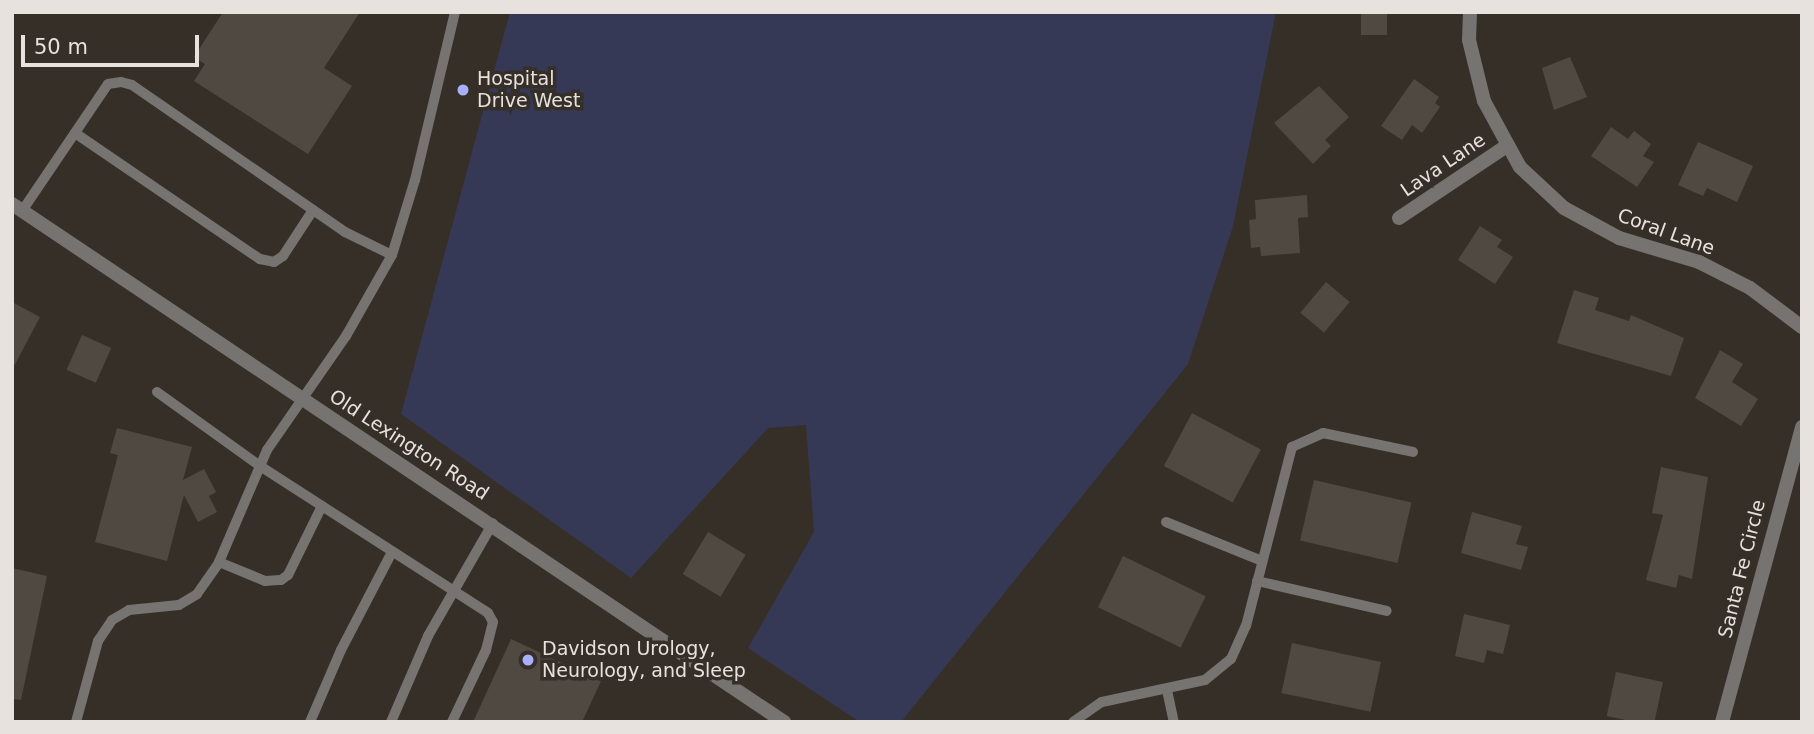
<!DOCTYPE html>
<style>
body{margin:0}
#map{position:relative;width:1814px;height:734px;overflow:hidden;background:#352f28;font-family:"DejaVu Sans",sans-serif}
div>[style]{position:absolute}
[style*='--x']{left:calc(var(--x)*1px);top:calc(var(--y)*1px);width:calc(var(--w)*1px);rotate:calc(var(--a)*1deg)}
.green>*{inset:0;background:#363956}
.building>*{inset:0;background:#504942;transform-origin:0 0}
.service>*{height:10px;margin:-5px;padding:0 5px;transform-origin:5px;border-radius:5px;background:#767370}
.minor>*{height:14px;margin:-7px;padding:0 7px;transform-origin:7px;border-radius:7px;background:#767370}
.dots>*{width:19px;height:19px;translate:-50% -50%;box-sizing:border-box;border:4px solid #352f28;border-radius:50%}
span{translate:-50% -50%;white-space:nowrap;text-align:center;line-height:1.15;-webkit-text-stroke:7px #352f28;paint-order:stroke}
.poi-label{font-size:19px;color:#e7e2de}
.left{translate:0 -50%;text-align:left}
.street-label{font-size:19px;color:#e7e2de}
.frame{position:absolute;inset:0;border:14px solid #e7e2de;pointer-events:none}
.scale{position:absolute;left:21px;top:35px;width:178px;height:32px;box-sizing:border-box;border:4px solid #e7e2de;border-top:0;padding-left:9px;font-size:21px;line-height:24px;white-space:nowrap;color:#e7e2de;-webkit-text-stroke:5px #352f28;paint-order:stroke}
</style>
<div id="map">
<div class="green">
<i style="clip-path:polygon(510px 12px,1276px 12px,1233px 226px,1188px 364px,901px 722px,860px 722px,748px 648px,814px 532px,806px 425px,768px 428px,631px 578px,401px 414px)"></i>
</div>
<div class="building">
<i style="clip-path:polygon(223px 12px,360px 12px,324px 68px,352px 86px,308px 154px,194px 81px,205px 64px,194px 57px)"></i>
<i style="left:1361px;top:12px;width:26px;height:23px"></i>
<i style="clip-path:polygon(1570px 57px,1587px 97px,1554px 110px,1542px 68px)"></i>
<i style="clip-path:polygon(1414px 79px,1439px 97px,1435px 103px,1440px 107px,1422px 133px,1412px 125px,1402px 140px,1381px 126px)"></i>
<i style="clip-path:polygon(1319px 86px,1349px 117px,1325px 140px,1331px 146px,1313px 164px,1274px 123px)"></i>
<i style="clip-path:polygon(1611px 127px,1628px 139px,1634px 131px,1651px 144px,1643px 156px,1654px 162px,1637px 187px,1591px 156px)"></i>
<i style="clip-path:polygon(1698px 142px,1753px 166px,1737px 202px,1707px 188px,1703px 196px,1678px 185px)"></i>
<i style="clip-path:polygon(1307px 195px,1308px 217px,1298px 218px,1300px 253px,1261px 256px,1260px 247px,1251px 248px,1249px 220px,1256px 219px,1255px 200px)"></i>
<i style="clip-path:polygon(1480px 226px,1502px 240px,1497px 247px,1513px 257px,1495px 284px,1458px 260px)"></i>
<i style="left:1326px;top:282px;width:31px;height:40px;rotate:40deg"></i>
<i style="clip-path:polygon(1574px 290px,1599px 298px,1595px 310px,1629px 321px,1631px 315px,1684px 338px,1671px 376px,1557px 343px)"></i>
<i style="clip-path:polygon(12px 302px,40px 317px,12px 370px)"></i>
<i style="left:82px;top:335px;width:32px;height:38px;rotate:24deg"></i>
<i style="clip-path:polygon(1720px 350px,1743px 364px,1732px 382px,1758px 399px,1741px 426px,1695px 398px)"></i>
<i style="left:1192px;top:413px;width:78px;height:60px;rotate:28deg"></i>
<i style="clip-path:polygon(117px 428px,192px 447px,183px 480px,204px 469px,216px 492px,209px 496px,217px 512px,198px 522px,184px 495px,167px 561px,95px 542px,118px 455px,110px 453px)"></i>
<i style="clip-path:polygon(1661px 467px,1708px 477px,1692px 579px,1679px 575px,1676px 588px,1646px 580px,1663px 515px,1652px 513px)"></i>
<i style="left:1314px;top:480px;width:100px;height:62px;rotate:13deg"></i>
<i style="clip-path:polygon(1472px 512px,1522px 526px,1516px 544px,1528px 547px,1521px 570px,1461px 553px)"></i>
<i style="left:708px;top:532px;width:44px;height:49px;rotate:31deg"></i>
<i style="left:1123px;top:556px;width:92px;height:57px;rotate:26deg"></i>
<i style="clip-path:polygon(12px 568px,47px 576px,21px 700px,12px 699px)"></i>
<i style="clip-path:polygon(1464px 614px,1510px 625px,1503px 654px,1487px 650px,1484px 663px,1455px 656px)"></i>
<i style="clip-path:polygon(511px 639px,601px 681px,582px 722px,473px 722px)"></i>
<i style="left:1292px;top:643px;width:91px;height:51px;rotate:12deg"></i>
<i style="left:1616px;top:672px;width:48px;height:45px;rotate:12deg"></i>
</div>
<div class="service">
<i style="--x:75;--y:133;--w:224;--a:34.3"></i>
<i style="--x:260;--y:259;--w:14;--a:12"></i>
<i style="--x:274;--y:262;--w:11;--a:-34"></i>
<i style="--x:283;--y:256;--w:55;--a:-56.9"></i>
<i style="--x:22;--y:211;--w:153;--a:-55.9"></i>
<i style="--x:108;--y:84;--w:13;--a:-9"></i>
<i style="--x:121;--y:82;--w:11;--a:15"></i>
<i style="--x:132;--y:85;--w:259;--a:34.6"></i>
<i style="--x:345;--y:232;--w:52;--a:26.1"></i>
<i style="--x:157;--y:392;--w:127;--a:35.7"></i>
<i style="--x:260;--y:466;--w:271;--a:32.8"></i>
<i style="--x:488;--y:613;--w:10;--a:61"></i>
<i style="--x:493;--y:622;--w:29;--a:104"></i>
<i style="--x:486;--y:650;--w:80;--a:115.3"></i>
<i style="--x:1166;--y:522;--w:104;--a:22.1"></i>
<i style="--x:219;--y:562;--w:50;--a:22.4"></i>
<i style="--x:265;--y:581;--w:16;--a:-4"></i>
<i style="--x:281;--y:580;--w:9;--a:-36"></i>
<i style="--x:288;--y:575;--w:77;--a:-63.8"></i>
<i style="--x:1257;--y:581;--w:133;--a:13"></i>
<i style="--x:1167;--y:690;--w:33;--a:78"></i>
<i style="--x:76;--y:722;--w:84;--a:-74.8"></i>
<i style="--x:98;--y:641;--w:25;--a:-56"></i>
<i style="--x:112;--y:620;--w:20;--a:-30"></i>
<i style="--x:129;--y:610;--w:50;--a:-5.7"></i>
<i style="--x:179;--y:605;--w:21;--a:-31"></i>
<i style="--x:197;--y:594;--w:39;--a:-55"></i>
<i style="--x:219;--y:562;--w:122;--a:-66.8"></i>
<i style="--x:267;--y:450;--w:139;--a:-55.3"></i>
<i style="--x:346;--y:336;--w:93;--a:-60.4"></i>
<i style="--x:392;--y:255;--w:78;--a:-73"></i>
<i style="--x:415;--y:180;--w:173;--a:-76.6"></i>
<i style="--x:310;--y:722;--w:78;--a:-66.7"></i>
<i style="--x:341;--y:650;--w:110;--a:-62.5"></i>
<i style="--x:391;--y:722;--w:94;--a:-66.7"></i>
<i style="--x:428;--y:636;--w:130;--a:-60.1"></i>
<i style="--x:1073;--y:722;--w:35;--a:-35"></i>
<i style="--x:1102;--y:702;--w:105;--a:-12.1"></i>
<i style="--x:1205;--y:680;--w:33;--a:-39"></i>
<i style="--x:1231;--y:659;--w:36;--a:-66"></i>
<i style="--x:1246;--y:626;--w:185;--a:-75.6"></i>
<i style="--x:1292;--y:447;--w:34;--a:-24"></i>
<i style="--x:1323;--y:433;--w:92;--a:11.9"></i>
</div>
<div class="minor">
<i style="--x:1470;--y:12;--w:28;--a:92"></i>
<i style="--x:1469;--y:40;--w:63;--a:76.2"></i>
<i style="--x:1484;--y:101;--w:75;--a:61.4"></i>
<i style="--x:1520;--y:167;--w:60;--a:43"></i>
<i style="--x:1564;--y:208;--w:63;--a:28.6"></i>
<i style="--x:1619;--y:238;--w:84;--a:16.7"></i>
<i style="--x:1699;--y:262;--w:57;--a:27"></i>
<i style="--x:1750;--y:288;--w:65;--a:36.9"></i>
<i style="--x:12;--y:204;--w:930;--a:33.86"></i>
<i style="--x:1399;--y:218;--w:131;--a:-33.8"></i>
<i style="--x:1722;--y:722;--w:306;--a:-74.8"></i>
</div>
<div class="dots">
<i style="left:463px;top:90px;background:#a8b0fc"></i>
<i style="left:528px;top:660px;background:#a8b0fc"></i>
</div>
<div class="poi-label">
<span class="left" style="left:477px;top:90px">Hospital<br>Drive West</span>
<span class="left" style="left:542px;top:660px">Davidson Urology,<br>Neurology, and Sleep</span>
</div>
<div class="street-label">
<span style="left:1443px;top:165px;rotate:-34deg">Lava Lane</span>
<span style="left:1666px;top:232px;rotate:20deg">Coral Lane</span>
<span style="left:409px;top:445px;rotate:33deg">Old Lexington Road</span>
<span style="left:1742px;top:569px;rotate:-76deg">Santa Fe Circle</span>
</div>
<div class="frame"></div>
<div class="scale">50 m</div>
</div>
